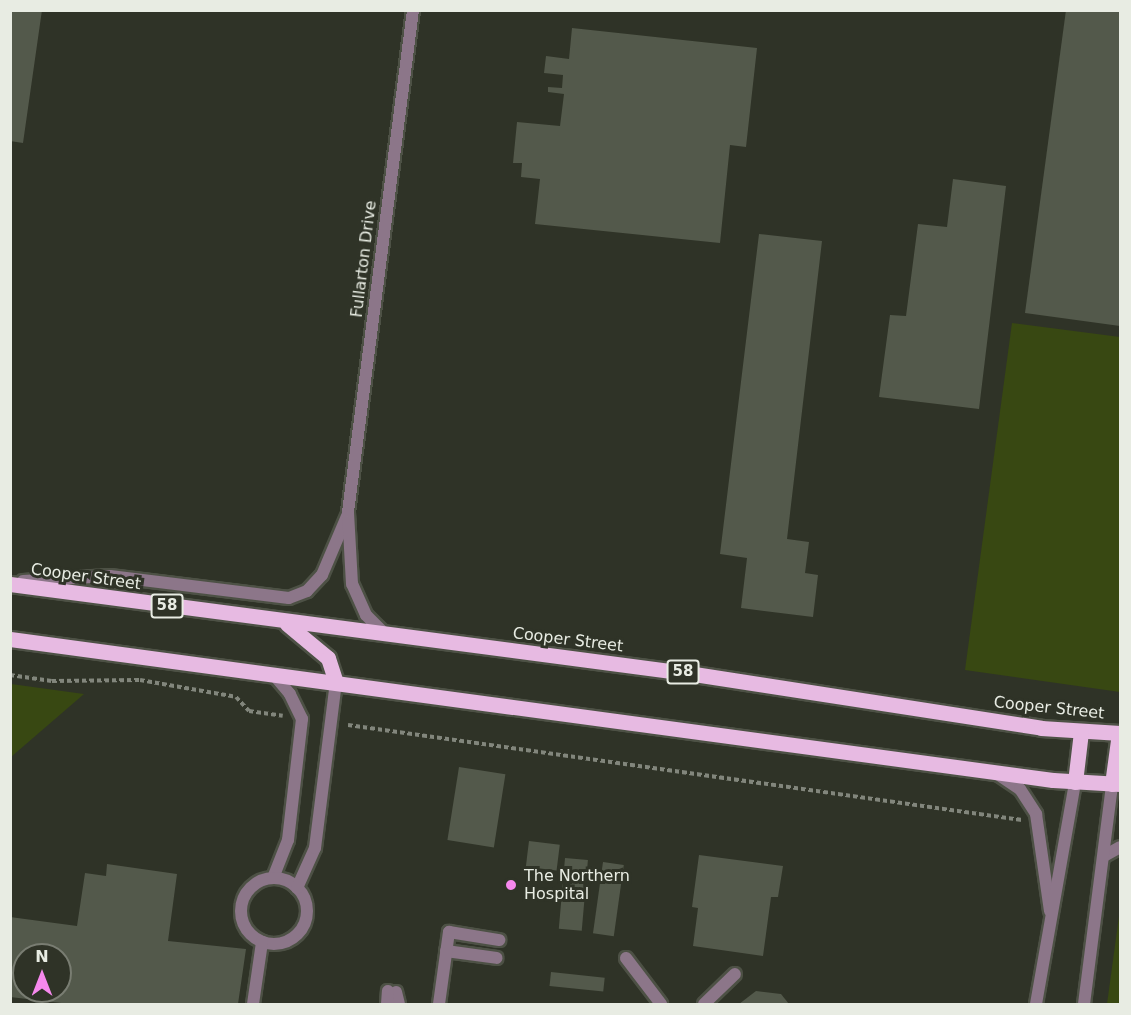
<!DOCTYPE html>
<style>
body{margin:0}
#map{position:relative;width:1131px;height:1015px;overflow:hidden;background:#2f3327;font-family:"DejaVu Sans",sans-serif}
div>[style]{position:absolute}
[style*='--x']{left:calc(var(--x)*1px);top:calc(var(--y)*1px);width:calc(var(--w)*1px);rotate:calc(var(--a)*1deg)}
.green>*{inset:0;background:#384812}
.building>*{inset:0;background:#53594b;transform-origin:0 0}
.path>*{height:4px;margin-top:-2px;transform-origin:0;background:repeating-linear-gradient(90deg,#82867c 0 4.5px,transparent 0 7.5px)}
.roads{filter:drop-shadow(2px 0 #4d5145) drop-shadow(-2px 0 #4d5145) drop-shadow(0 2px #4d5145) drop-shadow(0 -2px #4d5145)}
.service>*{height:12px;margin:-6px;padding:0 6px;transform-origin:6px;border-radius:6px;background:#8c7689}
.service>.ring{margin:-6px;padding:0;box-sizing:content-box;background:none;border:12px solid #8c7689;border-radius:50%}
.minor>*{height:12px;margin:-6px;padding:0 6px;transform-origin:6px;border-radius:6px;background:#8c7689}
.primary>*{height:15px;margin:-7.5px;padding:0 7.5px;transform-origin:7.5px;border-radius:7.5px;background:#e7bae2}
.dots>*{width:16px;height:16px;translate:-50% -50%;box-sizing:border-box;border:3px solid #2f3327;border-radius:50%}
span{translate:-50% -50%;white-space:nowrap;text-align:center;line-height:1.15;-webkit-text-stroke:6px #2f3327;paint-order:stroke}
.shield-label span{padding:2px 4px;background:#2f3327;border:2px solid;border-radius:4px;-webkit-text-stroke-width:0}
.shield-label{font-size:15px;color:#e8ece3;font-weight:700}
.street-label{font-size:16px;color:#e8ece3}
.poi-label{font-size:16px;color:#e8ece3}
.left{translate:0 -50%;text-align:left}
.frame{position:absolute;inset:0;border:12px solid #e8ece3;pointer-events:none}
.north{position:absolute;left:12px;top:943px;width:60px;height:60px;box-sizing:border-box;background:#2f3327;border:2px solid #797d72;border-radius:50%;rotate:0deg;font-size:16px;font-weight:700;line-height:24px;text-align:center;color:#e8ece3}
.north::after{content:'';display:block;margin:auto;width:21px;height:27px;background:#f688ed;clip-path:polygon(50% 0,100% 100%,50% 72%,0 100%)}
</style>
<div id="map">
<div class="green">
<i style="clip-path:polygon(1012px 323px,1120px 337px,1120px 692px,965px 670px)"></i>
<i style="clip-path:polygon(11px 684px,84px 694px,11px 757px)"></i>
<i style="clip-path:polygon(1120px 909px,1120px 1004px,1107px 1004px)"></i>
</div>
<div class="building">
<i style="clip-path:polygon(10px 10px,42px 10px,23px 143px,10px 141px)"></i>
<i style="clip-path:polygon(1066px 10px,1120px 10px,1120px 326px,1025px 313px)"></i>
<i style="clip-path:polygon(572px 28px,757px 48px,746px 147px,730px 145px,720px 243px,535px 224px,540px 179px,521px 177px,522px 163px,513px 163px,517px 122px,560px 126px,564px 94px,548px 92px,548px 87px,562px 88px,563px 75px,544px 73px,546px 56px,569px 59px)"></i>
<i style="clip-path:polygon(953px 179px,1006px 186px,979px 409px,879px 397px,890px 315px,906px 316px,918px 224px,947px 227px)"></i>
<i style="clip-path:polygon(759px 234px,822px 241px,787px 539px,809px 542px,805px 573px,818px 575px,813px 617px,741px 608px,747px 558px,720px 554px)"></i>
<i style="left:459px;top:767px;width:47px;height:74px;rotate:9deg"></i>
<i style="left:529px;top:841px;width:31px;height:26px;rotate:7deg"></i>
<i style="clip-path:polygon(699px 855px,783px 866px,778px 897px,771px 897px,763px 956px,693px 946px,698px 908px,692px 907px)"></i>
<i style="left:565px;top:858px;width:23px;height:71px;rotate:5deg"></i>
<i style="left:603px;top:862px;width:21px;height:72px;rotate:8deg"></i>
<i style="clip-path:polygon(evenodd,107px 864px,177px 874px,168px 941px,246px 949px,238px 1004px,70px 1004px,10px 997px,10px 917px,77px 926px,85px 873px,106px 876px,107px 864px,24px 955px,60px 955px,60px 991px,24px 991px,24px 955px)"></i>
<i style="left:551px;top:972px;width:54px;height:14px;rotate:6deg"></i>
<i style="clip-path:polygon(756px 991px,781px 994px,789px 1004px,739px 1004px)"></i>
</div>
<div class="path">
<i style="--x:10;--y:675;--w:42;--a:8.1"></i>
<i style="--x:52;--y:681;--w:88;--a:-0.7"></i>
<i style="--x:140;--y:680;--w:97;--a:10"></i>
<i style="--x:236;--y:697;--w:19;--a:47"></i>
<i style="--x:249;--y:711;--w:34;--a:8"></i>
<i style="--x:348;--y:725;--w:681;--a:8.02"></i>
</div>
<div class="roads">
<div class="service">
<i style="--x:273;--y:878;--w:41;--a:-68.5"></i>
<i style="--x:288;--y:840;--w:122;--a:-83.4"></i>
<i style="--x:302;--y:719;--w:28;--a:-116"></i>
<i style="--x:290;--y:694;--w:25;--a:-130"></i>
<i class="ring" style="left:241px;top:878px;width:54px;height:54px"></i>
<i style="--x:297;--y:888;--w:44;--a:-65.8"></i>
<i style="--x:315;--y:848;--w:167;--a:-82.8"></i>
<i style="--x:446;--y:951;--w:51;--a:7.8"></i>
<i style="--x:626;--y:958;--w:58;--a:52.7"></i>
<i style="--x:396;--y:992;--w:12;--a:76"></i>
<i style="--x:253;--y:1004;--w:63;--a:-81.7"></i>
<i style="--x:387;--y:1004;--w:13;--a:-86"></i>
<i style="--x:439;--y:1004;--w:73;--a:-82.1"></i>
<i style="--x:449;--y:932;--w:51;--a:9.1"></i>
<i style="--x:704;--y:1004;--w:43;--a:-44.1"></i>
</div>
<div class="minor">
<i style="--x:23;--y:581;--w:87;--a:-3.3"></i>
<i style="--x:110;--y:576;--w:180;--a:7"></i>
<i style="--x:289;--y:598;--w:19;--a:-21"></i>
<i style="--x:307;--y:591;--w:22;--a:-47"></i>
<i style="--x:322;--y:575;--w:64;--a:-67"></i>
<i style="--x:386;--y:635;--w:28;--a:-135"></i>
<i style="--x:366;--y:615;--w:34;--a:-114"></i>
<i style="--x:352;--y:584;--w:72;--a:-93.2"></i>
<i style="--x:348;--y:512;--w:506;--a:-82.62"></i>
<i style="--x:996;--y:773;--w:29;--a:34"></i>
<i style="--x:1020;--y:789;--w:30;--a:57"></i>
<i style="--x:1036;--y:814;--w:98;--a:81.8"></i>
<i style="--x:1104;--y:856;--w:18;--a:-29"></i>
<i style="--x:1036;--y:1004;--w:225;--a:-80"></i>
<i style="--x:1084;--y:1004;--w:222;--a:-82.7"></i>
</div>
<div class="primary">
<i style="--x:10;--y:584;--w:690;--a:7.5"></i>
<i style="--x:694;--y:674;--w:351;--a:8.8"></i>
<i style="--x:1041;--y:728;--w:79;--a:3.6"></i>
<i style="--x:287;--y:624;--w:53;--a:39.7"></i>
<i style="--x:328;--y:658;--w:25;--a:72"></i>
<i style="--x:10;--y:639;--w:1052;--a:7.7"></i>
<i style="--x:1053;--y:780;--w:67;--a:3.4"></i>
<i style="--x:1075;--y:782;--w:50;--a:-83.2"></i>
<i style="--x:1112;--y:784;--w:51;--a:-82.2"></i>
</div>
</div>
<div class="dots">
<i style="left:511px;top:885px;background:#f688ed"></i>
</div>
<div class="shield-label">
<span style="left:167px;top:606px">58</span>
<span style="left:683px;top:672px">58</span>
</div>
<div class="street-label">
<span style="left:364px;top:259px;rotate:-83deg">Fullarton Drive</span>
<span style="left:86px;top:577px;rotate:8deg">Cooper Street</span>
<span style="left:568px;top:640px;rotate:7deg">Cooper Street</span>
<span style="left:1049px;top:708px;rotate:6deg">Cooper Street</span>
</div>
<div class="poi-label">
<span class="left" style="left:524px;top:885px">The Northern<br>Hospital</span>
</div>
<div class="frame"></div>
<div class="north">N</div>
</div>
